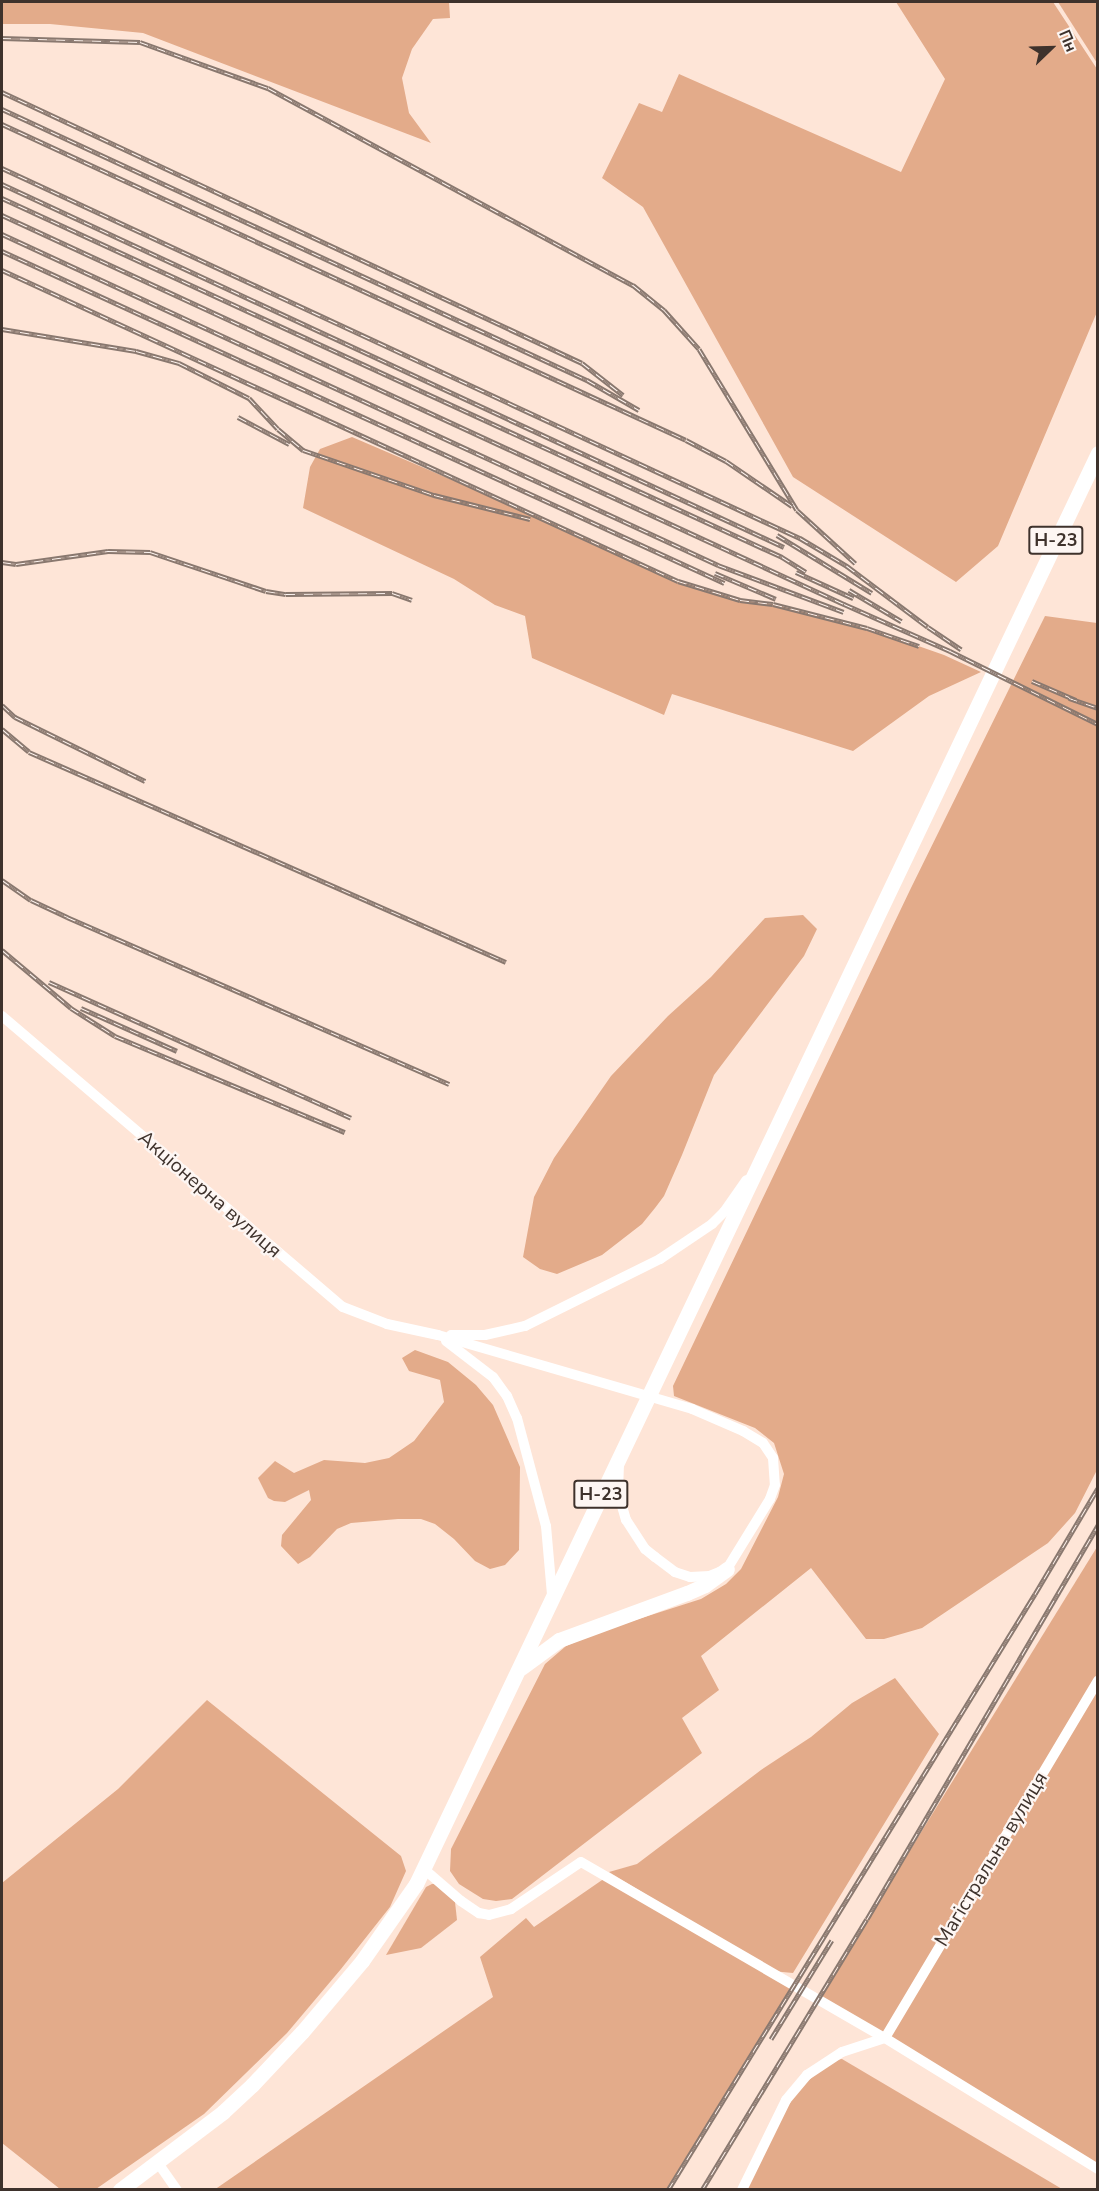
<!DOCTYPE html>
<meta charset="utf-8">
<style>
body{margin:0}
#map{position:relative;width:1099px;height:2191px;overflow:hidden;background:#fee5d7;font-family:"Nunito Sans",sans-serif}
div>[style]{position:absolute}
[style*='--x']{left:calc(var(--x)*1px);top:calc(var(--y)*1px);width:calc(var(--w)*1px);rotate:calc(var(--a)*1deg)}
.green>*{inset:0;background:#e3ab8a}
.street>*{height:10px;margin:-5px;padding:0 5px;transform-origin:5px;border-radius:5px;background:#fff}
.primary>*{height:15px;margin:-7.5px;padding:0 7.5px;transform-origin:7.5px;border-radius:7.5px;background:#fff}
.rail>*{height:5px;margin-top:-2.5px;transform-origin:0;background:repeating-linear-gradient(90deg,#fdf6f3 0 9px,#89786f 0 18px);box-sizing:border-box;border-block:2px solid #89786f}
span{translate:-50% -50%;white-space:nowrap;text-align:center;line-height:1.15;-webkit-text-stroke:4.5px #fdf6f3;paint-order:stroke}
.shield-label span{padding:2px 4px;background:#fdf6f3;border:2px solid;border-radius:4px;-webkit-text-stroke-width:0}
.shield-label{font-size:18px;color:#3e322c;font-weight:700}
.street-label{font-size:20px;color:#3e322c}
.frame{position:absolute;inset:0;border:3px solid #3e322c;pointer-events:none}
.north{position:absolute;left:1021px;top:18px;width:60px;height:60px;-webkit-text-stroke:4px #fdf6f3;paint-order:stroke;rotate:67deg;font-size:16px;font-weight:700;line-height:24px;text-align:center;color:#3e322c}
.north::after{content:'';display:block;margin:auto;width:21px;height:27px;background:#3e322c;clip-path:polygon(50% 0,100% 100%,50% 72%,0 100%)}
</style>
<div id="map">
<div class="green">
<i style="clip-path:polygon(2px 2px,449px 2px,450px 18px,433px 19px,412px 49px,402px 78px,409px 113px,431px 143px,143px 33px,50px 24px,2px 24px)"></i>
<i style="clip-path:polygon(896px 2px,1053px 2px,1097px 69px,1097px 312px,998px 546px,956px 582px,793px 477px,643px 207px,602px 178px,639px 103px,662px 112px,679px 74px,901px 172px,945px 79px)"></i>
<i style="clip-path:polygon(1058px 2px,1097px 2px,1097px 63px)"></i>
<i style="clip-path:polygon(352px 437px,564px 528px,678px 581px,740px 600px,773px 604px,867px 628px,944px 655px,981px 672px,929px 696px,853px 751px,672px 694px,664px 715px,532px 658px,525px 616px,495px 605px,454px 579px,303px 508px,310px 467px,320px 449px)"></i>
<i style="clip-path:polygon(1045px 616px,1097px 623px,1098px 1468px,1075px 1513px,1048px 1543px,922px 1628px,884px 1639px,866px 1639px,811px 1568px,701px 1656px,719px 1690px,682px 1718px,702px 1753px,512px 1899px,496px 1901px,483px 1899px,459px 1884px,450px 1871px,451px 1849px,545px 1664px,566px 1646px,601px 1631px,701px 1599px,726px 1584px,741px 1569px,778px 1497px,784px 1474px,774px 1443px,755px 1428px,674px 1396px,673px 1386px,910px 890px)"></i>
<i style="clip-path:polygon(803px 915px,817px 929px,804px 956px,714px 1075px,682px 1155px,664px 1196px,655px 1208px,642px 1224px,602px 1255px,557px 1274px,540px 1269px,523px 1257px,534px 1197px,554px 1158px,611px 1076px,668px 1016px,711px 977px,765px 918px)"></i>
<i style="clip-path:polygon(415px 1350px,448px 1362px,476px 1385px,493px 1405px,520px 1467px,519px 1550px,505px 1565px,490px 1569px,475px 1561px,454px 1539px,435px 1524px,421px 1519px,398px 1519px,351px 1523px,337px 1529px,310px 1557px,298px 1564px,281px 1546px,282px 1535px,311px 1500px,309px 1490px,285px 1502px,274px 1501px,268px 1498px,258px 1478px,275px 1461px,294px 1473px,324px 1460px,365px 1463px,389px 1458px,414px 1441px,444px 1402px,440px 1380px,409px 1371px,402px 1358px)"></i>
<i style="clip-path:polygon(1097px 1547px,1097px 2169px,817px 2001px)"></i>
<i style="clip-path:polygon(895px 1678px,939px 1734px,793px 1973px,772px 1971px,609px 1872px,637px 1864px,761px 1770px,811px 1737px,852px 1703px)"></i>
<i style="clip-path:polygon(207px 1700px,401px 1856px,406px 1871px,390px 1907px,341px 1969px,287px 2033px,204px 2114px,96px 2189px,60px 2189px,2px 2143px,2px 1883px,118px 1789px)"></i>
<i style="clip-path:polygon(605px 1878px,793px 1987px,668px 2189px,214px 2190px,493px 1997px,480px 1957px,526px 1918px,534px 1927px)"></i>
<i style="clip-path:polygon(432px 1884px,436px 1884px,455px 1902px,457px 1920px,421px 1948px,386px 1955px,426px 1887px)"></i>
<i style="clip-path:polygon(842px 2059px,1062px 2189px,746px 2190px,791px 2093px,828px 2061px)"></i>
</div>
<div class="street">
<i style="--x:2;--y:1016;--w:448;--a:40.5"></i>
<i style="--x:343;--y:1307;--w:47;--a:21.1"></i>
<i style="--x:387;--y:1324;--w:52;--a:12.2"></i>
<i style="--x:438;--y:1335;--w:265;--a:16.2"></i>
<i style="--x:692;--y:1409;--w:56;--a:23.3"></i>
<i style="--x:743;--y:1431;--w:23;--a:31"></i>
<i style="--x:763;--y:1443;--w:18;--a:56"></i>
<i style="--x:773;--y:1458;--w:27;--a:86"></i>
<i style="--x:775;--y:1485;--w:15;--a:110"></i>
<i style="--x:770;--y:1499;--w:82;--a:121.6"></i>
<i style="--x:727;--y:1569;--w:18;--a:158"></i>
<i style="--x:710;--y:1576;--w:20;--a:177"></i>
<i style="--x:690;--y:1577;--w:16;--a:-162"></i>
<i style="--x:675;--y:1572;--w:25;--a:-143"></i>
<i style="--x:655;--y:1557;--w:13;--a:-141"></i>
<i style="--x:645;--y:1549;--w:35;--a:-123"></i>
<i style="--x:626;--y:1520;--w:29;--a:-106"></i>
<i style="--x:618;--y:1492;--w:25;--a:-88"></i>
<i style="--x:451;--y:1335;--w:34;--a:0"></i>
<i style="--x:485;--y:1335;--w:41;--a:-12.7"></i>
<i style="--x:525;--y:1326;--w:151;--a:-26.4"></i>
<i style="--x:660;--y:1259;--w:63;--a:-33.9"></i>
<i style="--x:712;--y:1224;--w:17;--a:-45"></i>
<i style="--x:724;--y:1212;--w:39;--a:-55"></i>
<i style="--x:446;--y:1341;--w:59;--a:37.5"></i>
<i style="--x:493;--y:1377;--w:24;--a:54"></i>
<i style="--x:507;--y:1396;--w:24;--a:66"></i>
<i style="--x:517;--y:1418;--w:112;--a:75"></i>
<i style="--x:546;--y:1526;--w:69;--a:85"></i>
<i style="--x:424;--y:1869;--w:49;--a:40.9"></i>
<i style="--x:461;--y:1901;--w:22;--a:34"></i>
<i style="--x:479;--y:1913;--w:10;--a:11"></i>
<i style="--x:489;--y:1915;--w:23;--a:-15"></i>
<i style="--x:511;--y:1909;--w:84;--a:-33.9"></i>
<i style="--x:581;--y:1862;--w:351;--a:30.1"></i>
<i style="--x:885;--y:2038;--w:250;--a:31.6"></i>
<i style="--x:885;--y:2038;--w:416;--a:-59.2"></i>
<i style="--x:158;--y:2163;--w:33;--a:55"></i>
<i style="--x:742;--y:2190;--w:100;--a:-63.9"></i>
<i style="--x:786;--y:2100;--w:33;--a:-50"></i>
<i style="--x:807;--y:2075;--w:42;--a:-33.3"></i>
<i style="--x:842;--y:2052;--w:45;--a:-18"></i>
</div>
<div class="primary">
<i style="--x:521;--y:1668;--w:47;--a:-36.4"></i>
<i style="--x:559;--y:1640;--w:136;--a:-20.2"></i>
<i style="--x:687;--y:1593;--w:20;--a:-24"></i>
<i style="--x:705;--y:1585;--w:27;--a:-36"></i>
<i style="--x:120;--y:2190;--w:129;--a:-37.1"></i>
<i style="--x:223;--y:2112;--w:40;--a:-43"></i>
<i style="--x:252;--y:2085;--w:73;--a:-46.7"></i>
<i style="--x:302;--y:2032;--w:93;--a:-49.8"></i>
<i style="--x:362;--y:1961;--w:94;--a:-55"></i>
<i style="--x:416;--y:1884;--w:1585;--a:-64.52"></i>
</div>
<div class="rail">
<i style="--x:2;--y:38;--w:138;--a:1.7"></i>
<i style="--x:140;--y:42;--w:136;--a:19.8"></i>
<i style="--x:268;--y:88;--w:415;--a:28.4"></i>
<i style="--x:633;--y:285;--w:40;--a:39"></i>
<i style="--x:664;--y:310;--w:52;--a:48.1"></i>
<i style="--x:699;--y:349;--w:188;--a:58.7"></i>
<i style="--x:797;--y:510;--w:79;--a:42.4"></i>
<i style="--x:2;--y:92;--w:640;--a:25.04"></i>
<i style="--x:582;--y:363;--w:52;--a:38"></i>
<i style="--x:2;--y:109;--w:645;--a:24.86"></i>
<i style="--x:587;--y:380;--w:60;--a:30"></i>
<i style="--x:2;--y:124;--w:753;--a:24.8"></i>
<i style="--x:686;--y:440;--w:45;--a:27.7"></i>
<i style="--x:726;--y:461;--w:80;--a:34.3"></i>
<i style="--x:2;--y:168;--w:880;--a:24.88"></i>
<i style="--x:800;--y:538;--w:55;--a:30.8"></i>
<i style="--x:847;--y:566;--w:101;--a:37"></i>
<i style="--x:928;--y:627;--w:40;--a:34"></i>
<i style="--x:2;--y:184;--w:862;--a:24.9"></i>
<i style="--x:2;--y:198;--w:859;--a:24.71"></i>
<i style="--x:782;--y:557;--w:28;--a:32"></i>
<i style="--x:2;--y:215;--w:928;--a:24.8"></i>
<i style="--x:844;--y:604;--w:116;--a:23.9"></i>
<i style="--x:950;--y:651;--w:165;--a:26.3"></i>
<i style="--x:2;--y:234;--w:789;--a:24.81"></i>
<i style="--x:718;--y:565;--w:134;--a:20.5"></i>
<i style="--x:2;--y:251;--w:795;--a:24.69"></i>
<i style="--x:2;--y:270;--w:744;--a:24.71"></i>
<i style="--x:678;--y:581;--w:65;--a:17"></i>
<i style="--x:740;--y:600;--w:33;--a:7"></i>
<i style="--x:773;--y:604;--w:97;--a:14.3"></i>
<i style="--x:867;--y:628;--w:55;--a:19.1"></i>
<i style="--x:2;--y:329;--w:136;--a:9.3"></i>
<i style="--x:136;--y:351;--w:45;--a:15.6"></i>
<i style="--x:179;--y:363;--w:78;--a:26.6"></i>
<i style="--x:249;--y:398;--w:42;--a:46.9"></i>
<i style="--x:278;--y:429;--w:33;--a:40"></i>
<i style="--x:303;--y:450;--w:139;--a:19"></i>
<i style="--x:434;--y:495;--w:99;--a:14"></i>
<i style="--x:238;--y:417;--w:58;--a:27.9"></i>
<i style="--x:777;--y:535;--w:111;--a:31.4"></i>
<i style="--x:2;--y:562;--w:14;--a:8"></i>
<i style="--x:16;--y:564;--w:93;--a:-8"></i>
<i style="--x:108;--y:551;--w:42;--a:1.4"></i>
<i style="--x:150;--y:552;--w:122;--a:18.6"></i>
<i style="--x:266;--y:591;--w:20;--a:9"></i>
<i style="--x:286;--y:594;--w:106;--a:-0.5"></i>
<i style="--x:392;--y:593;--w:21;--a:19"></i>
<i style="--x:796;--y:572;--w:63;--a:24.5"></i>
<i style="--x:715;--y:573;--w:66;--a:23.1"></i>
<i style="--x:849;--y:590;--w:61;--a:30.8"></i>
<i style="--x:1032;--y:681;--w:48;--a:23.4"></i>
<i style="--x:1069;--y:698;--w:31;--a:19"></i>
<i style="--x:2;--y:705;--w:18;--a:43"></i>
<i style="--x:15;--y:717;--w:145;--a:26.2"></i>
<i style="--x:2;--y:729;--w:35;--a:40"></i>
<i style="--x:29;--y:752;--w:521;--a:23.76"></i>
<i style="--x:2;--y:880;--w:35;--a:35"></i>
<i style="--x:31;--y:900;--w:40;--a:25"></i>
<i style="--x:67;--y:917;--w:417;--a:23.6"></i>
<i style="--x:2;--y:950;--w:90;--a:40"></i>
<i style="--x:71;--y:1008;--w:52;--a:32.5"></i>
<i style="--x:115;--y:1036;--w:249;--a:22.7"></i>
<i style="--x:49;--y:982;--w:331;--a:24.2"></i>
<i style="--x:81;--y:1008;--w:105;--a:24.1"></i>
<i style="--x:771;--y:2039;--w:116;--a:-58.4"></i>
<i style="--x:668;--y:2190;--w:700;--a:-58.38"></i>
<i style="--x:1035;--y:1594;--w:123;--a:-59.3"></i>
<i style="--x:702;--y:2190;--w:317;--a:-58.7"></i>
<i style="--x:867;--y:1919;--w:457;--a:-59.6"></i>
</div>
<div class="shield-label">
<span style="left:1056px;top:540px">Н-23</span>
<span style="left:601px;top:1494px">Н-23</span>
</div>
<div class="street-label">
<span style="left:210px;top:1194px;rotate:41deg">Акціонерна вулиця</span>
<span style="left:991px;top:1859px;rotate:-59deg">Магістральна вулиця</span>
</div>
<div class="frame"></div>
<div class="north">Пн</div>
</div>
